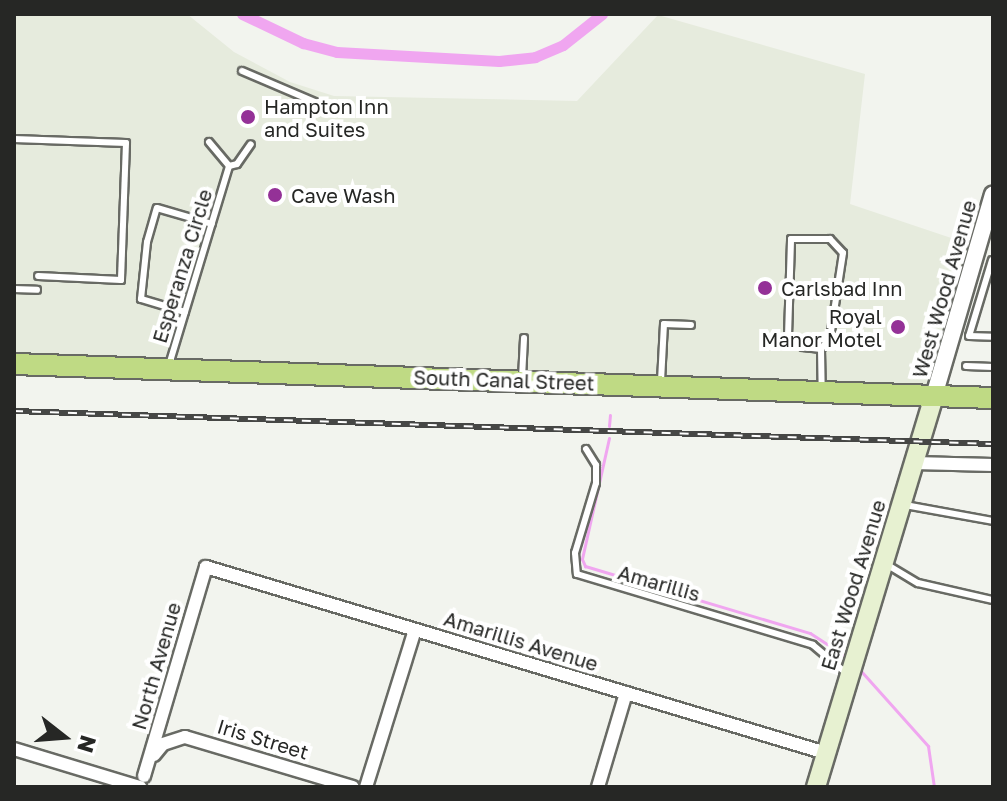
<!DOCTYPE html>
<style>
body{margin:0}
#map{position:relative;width:1007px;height:801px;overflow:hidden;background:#f2f4ee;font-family:"Golos Text",sans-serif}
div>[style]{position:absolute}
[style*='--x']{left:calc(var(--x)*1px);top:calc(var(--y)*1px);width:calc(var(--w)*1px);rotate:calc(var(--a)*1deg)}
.built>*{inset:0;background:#e6ebdd}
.stream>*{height:3px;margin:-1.5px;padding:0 1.5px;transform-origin:1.5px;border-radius:1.5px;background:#f0a6f0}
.canal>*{height:11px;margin:-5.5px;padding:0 5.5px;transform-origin:5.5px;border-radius:5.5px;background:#f0a6f0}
.roads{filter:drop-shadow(2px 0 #686a64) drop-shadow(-2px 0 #686a64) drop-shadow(0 2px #686a64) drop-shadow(0 -2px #686a64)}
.service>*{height:6px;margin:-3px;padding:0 3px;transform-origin:3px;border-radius:3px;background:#fff}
.minor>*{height:12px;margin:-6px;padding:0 6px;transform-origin:6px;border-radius:6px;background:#fff}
.tertiary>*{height:16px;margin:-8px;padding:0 8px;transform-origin:8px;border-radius:8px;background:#fff}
.secondary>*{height:18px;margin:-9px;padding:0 9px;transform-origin:9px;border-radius:9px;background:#e7f1d1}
.trunk>*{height:20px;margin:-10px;padding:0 10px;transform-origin:10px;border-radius:10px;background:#bfda84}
.rail>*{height:6px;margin-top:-3px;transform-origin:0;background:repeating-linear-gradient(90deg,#fff 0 9px,#464745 0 18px);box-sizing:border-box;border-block:2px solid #464745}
.dots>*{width:22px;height:22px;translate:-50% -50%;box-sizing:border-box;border:4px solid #fff;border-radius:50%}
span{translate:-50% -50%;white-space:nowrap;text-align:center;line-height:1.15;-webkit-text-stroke:8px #fff;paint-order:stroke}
.poi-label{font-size:20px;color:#262725}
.left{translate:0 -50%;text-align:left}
.right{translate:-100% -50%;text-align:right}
.street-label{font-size:20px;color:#262725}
.frame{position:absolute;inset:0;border:16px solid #262725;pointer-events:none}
.north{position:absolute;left:24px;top:697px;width:80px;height:80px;-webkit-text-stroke:6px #fff;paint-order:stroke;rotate:107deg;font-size:22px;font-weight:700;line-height:32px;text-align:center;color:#262725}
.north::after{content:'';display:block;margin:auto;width:28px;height:36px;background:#262725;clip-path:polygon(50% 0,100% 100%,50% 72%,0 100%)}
</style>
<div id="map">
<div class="built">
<i style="clip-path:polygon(14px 14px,187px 14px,234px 52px,290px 82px,334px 96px,577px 101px,658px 15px,865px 74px,850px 204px,978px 247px,934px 396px,14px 364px)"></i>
</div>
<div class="stream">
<i style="--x:609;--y:426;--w:11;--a:-85"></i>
<i style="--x:609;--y:438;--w:124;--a:102.6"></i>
<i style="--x:582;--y:559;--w:8;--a:67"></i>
<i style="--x:585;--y:566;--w:235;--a:16.6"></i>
<i style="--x:810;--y:633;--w:44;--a:33"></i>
<i style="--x:861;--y:671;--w:101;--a:48.2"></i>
<i style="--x:928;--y:746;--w:41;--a:81.7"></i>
</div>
<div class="canal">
<i style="--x:242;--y:14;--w:68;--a:25.4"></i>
<i style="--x:303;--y:43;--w:35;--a:15"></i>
<i style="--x:337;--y:52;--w:162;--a:3.2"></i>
<i style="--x:499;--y:61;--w:36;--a:-6"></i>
<i style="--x:535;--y:57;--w:30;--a:-23"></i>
<i style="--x:563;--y:45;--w:50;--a:-38.5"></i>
</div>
<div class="roads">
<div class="service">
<i style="--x:242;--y:71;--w:82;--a:23.1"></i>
<i style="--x:14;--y:139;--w:112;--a:2"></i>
<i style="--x:126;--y:143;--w:137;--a:92.1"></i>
<i style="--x:121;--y:280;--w:83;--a:-177.2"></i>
<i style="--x:209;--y:142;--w:31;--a:50"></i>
<i style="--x:791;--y:239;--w:39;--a:0"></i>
<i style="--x:830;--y:239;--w:19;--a:47"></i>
<i style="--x:843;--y:253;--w:86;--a:98.7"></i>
<i style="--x:830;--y:338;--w:14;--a:129"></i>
<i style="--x:821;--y:349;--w:18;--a:-174"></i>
<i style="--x:803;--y:347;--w:19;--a:-144"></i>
<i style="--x:788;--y:336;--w:97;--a:-88.2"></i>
<i style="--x:992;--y:260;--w:79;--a:106.8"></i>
<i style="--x:969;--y:336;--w:24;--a:2"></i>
<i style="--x:14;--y:289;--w:23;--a:2"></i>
<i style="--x:185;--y:312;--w:46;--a:-163.5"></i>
<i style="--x:141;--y:299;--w:57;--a:-84"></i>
<i style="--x:147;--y:242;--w:35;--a:-74"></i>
<i style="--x:157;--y:208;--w:57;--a:16.2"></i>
<i style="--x:821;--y:349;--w:39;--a:89"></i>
<i style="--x:169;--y:365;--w:208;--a:-73.2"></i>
<i style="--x:229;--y:166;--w:8;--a:-14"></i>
<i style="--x:237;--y:164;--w:24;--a:-55"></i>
<i style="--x:966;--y:366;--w:27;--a:2"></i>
<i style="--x:522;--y:378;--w:40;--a:-87.1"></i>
<i style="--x:661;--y:381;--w:57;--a:-87"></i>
<i style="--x:664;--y:324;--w:27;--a:2"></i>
<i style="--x:586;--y:449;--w:19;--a:58"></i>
<i style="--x:596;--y:465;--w:18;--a:90"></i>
<i style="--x:596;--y:483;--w:73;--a:106.7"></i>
<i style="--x:575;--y:553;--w:21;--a:85"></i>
<i style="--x:577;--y:574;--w:246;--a:16.7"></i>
<i style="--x:813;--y:645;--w:43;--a:40.3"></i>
<i style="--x:905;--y:505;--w:89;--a:10.3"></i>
<i style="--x:886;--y:564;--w:37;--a:31"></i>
<i style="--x:918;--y:583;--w:77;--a:12.8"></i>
</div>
<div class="minor">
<i style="--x:914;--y:463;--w:79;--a:1.5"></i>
<i style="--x:14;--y:749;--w:132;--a:16.8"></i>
<i style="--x:154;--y:755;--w:14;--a:-51"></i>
<i style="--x:163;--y:744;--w:23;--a:-18"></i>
<i style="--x:185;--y:737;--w:175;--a:16.6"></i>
<i style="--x:144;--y:776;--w:218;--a:-73.5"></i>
<i style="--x:206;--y:567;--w:647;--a:16.7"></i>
<i style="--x:366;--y:787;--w:164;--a:-72.7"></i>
<i style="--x:598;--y:787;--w:98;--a:-73.4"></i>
</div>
<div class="tertiary">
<i style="--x:934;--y:396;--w:210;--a:-73.7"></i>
</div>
<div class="secondary">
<i style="--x:816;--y:787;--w:408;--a:-73.2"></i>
</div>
<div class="trunk">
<i style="--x:14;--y:364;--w:980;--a:1.99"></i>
</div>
</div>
<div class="rail">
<i style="--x:14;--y:411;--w:980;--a:1.93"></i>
</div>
<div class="dots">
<i style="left:248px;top:117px;background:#943197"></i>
<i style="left:275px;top:195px;background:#943197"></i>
<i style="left:765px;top:288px;background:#943197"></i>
<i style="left:898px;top:327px;background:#943197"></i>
</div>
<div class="poi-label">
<span class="left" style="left:264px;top:118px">Hampton Inn<br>and Suites</span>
<span class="left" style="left:291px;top:195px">Cave Wash</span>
<span class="left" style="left:781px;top:288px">Carlsbad Inn</span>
<span class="right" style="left:882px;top:328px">Royal<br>Manor Motel</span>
</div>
<div class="street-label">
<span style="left:182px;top:266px;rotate:-73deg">Esperanza Circle</span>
<span style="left:944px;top:289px;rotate:-74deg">West Wood Avenue</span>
<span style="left:504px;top:380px;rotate:2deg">South Canal Street</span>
<span style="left:659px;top:583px;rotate:16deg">Amarillis</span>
<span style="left:853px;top:585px;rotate:-73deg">East Wood Avenue</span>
<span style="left:521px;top:641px;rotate:17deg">Amarillis Avenue</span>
<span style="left:156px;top:666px;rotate:-74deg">North Avenue</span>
<span style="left:263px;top:739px;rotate:17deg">Iris Street</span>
</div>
<div class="frame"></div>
<div class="north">N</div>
</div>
